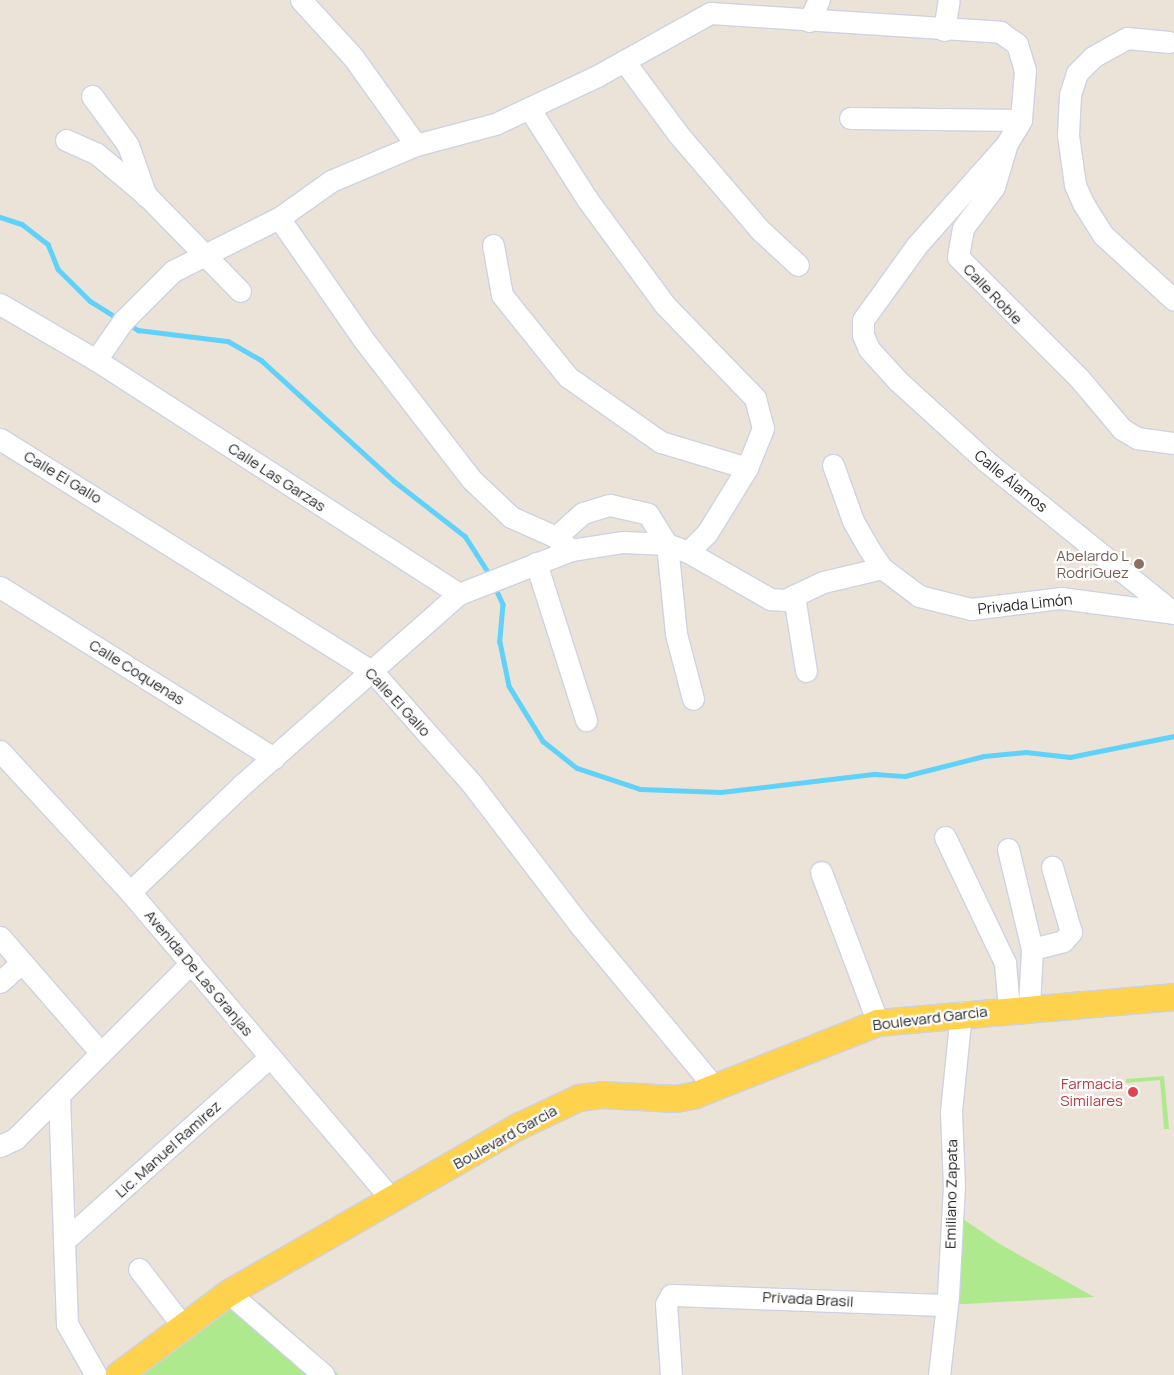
<!DOCTYPE html>
<meta charset="utf-8">
<style>
body{margin:0}
#map{position:relative;width:1174px;height:1375px;overflow:hidden;background:#ece3d8;font-family:Manrope,sans-serif}
div>[style]{position:absolute}
[style*='--x']{left:calc(var(--x)*1px);top:calc(var(--y)*1px);width:calc(var(--w)*1px);rotate:calc(var(--a)*1deg)}
.green>*{inset:0;background:#aee98e}
.stream>*{height:4.5px;margin:-2.25px;padding:0 2.25px;transform-origin:2.25px;border-radius:2.25px;background:#60d2fa}
.roads{filter:drop-shadow(1px 0 #cdd2e3) drop-shadow(-1px 0 #cdd2e3) drop-shadow(0 1px #cdd2e3) drop-shadow(0 -1px #cdd2e3)}
.minor>*{height:21px;margin:-10.5px;padding:0 10.5px;transform-origin:10.5px;border-radius:10.5px;background:#fff}
.major>*{height:26px;margin:-13px;padding:0 13px;transform-origin:13px;border-radius:13px;background:#fed24c}
.dots>*{width:14px;height:14px;translate:-50% -50%;box-sizing:border-box;border:2px solid #fff;border-radius:50%}
span{translate:-50% -50%;white-space:nowrap;text-align:center;line-height:1.15;-webkit-text-stroke:4.5px #fff;paint-order:stroke}
.street-label{font-size:15px;color:#282828}
.education-label{font-size:15px;color:#785e54}
.right{translate:-100% -50%;text-align:right}
.health-label{font-size:15px;color:#be3a42}
</style>
<div id="map">
<div class="green">
<i style="clip-path:polygon(1164px 1076px,1169px 1129px,1164px 1129px,1160px 1080px,1126px 1083px,1126px 1079px)"></i>
<i style="clip-path:polygon(953px 1212px,998px 1243px,1094px 1297px,946px 1305px)"></i>
<i style="clip-path:polygon(214px 1292px,260px 1303px,339px 1375px,107px 1375px)"></i>
</div>
<div class="stream">
<i style="--x:0;--y:217;--w:23;--a:18"></i>
<i style="--x:22;--y:224;--w:33;--a:38"></i>
<i style="--x:48;--y:244;--w:27;--a:68"></i>
<i style="--x:58;--y:269;--w:45;--a:45"></i>
<i style="--x:90;--y:301;--w:34;--a:32"></i>
<i style="--x:128;--y:324;--w:12;--a:31"></i>
<i style="--x:138;--y:330;--w:91;--a:7"></i>
<i style="--x:228;--y:341;--w:38;--a:30"></i>
<i style="--x:261;--y:360;--w:180;--a:42.3"></i>
<i style="--x:394;--y:481;--w:90;--a:37.8"></i>
<i style="--x:465;--y:536;--w:46;--a:57.3"></i>
<i style="--x:495;--y:587;--w:19;--a:65"></i>
<i style="--x:503;--y:604;--w:38;--a:95"></i>
<i style="--x:500;--y:642;--w:45;--a:78.4"></i>
<i style="--x:509;--y:686;--w:65;--a:58.3"></i>
<i style="--x:543;--y:741;--w:43;--a:38.5"></i>
<i style="--x:577;--y:768;--w:66;--a:18.4"></i>
<i style="--x:640;--y:789;--w:81;--a:2.1"></i>
<i style="--x:721;--y:792;--w:155;--a:-6.7"></i>
<i style="--x:875;--y:774;--w:30;--a:4"></i>
<i style="--x:905;--y:776;--w:81;--a:-14.2"></i>
<i style="--x:984;--y:756;--w:42;--a:-5.4"></i>
<i style="--x:1026;--y:752;--w:44;--a:6.5"></i>
<i style="--x:1070;--y:757;--w:106;--a:-11.4"></i>
</div>
<div class="roads">
<div class="minor">
<i style="--x:301;--y:0;--w:77;--a:47.6"></i>
<i style="--x:353;--y:57;--w:108;--a:54.4"></i>
<i style="--x:809;--y:21;--w:23;--a:-65"></i>
<i style="--x:944;--y:30;--w:30;--a:-81"></i>
<i style="--x:1169;--y:42;--w:42;--a:-174.6"></i>
<i style="--x:1127;--y:38;--w:39;--a:151"></i>
<i style="--x:1093;--y:57;--w:23;--a:135"></i>
<i style="--x:1077;--y:73;--w:23;--a:108"></i>
<i style="--x:1070;--y:95;--w:40;--a:92.9"></i>
<i style="--x:1068;--y:135;--w:50;--a:82"></i>
<i style="--x:1075;--y:185;--w:20;--a:66"></i>
<i style="--x:1083;--y:203;--w:38;--a:58"></i>
<i style="--x:1103;--y:235;--w:96;--a:42.5"></i>
<i style="--x:624;--y:61;--w:91;--a:53.5"></i>
<i style="--x:678;--y:134;--w:125;--a:49.5"></i>
<i style="--x:759;--y:229;--w:53;--a:42.7"></i>
<i style="--x:92;--y:96;--w:61;--a:53.7"></i>
<i style="--x:128;--y:145;--w:54;--a:70.6"></i>
<i style="--x:529;--y:108;--w:108;--a:57.5"></i>
<i style="--x:587;--y:199;--w:130;--a:53.7"></i>
<i style="--x:664;--y:304;--w:131;--a:45.9"></i>
<i style="--x:755;--y:398;--w:31;--a:75"></i>
<i style="--x:763;--y:428;--w:43;--a:111.8"></i>
<i style="--x:747;--y:468;--w:76;--a:121.6"></i>
<i style="--x:707;--y:533;--w:27;--a:135"></i>
<i style="--x:850;--y:118;--w:171;--a:0.7"></i>
<i style="--x:66;--y:140;--w:34;--a:24"></i>
<i style="--x:97;--y:154;--w:65;--a:40"></i>
<i style="--x:147;--y:196;--w:133;--a:45.6"></i>
<i style="--x:1004;--y:147;--w:131;--a:131.6"></i>
<i style="--x:917;--y:245;--w:92;--a:125.8"></i>
<i style="--x:863;--y:320;--w:15;--a:90"></i>
<i style="--x:863;--y:335;--w:15;--a:67"></i>
<i style="--x:869;--y:349;--w:43;--a:47.8"></i>
<i style="--x:898;--y:381;--w:120;--a:42.3"></i>
<i style="--x:987;--y:462;--w:240;--a:38.9"></i>
<i style="--x:279;--y:218;--w:147;--a:55.2"></i>
<i style="--x:363;--y:339;--w:178;--a:52.3"></i>
<i style="--x:472;--y:480;--w:54;--a:43.5"></i>
<i style="--x:511;--y:517;--w:49;--a:24"></i>
<i style="--x:556;--y:537;--w:20;--a:41"></i>
<i style="--x:493;--y:245;--w:51;--a:79.8"></i>
<i style="--x:502;--y:295;--w:105;--a:51.2"></i>
<i style="--x:568;--y:377;--w:113;--a:35"></i>
<i style="--x:661;--y:442;--w:90;--a:16.8"></i>
<i style="--x:0;--y:304;--w:111;--a:30.3"></i>
<i style="--x:96;--y:360;--w:432;--a:32.8"></i>
<i style="--x:96;--y:360;--w:47;--a:-55.3"></i>
<i style="--x:123;--y:321;--w:71;--a:-45"></i>
<i style="--x:173;--y:271;--w:119;--a:-26.6"></i>
<i style="--x:279;--y:218;--w:64;--a:-35.4"></i>
<i style="--x:331;--y:181;--w:92;--a:-23"></i>
<i style="--x:416;--y:145;--w:82;--a:-14.9"></i>
<i style="--x:495;--y:124;--w:113;--a:-25.2"></i>
<i style="--x:597;--y:76;--w:129;--a:-29.1"></i>
<i style="--x:710;--y:13;--w:291;--a:3.7"></i>
<i style="--x:1000;--y:32;--w:21;--a:35"></i>
<i style="--x:1017;--y:44;--w:27;--a:73"></i>
<i style="--x:1025;--y:70;--w:50;--a:94.6"></i>
<i style="--x:1021;--y:120;--w:27;--a:121"></i>
<i style="--x:1007;--y:143;--w:46;--a:106.5"></i>
<i style="--x:994;--y:187;--w:51;--a:127.1"></i>
<i style="--x:963;--y:228;--w:29;--a:100"></i>
<i style="--x:958;--y:257;--w:171;--a:45"></i>
<i style="--x:1079;--y:378;--w:67;--a:49.9"></i>
<i style="--x:1122;--y:429;--w:17;--a:31"></i>
<i style="--x:1137;--y:438;--w:37;--a:8"></i>
<i style="--x:0;--y:439;--w:440;--a:32"></i>
<i style="--x:373;--y:672;--w:149;--a:48.5"></i>
<i style="--x:472;--y:784;--w:176;--a:52.6"></i>
<i style="--x:579;--y:924;--w:214;--a:50.3"></i>
<i style="--x:833;--y:465;--w:59;--a:70.3"></i>
<i style="--x:853;--y:521;--w:32;--a:60"></i>
<i style="--x:869;--y:549;--w:23;--a:56"></i>
<i style="--x:882;--y:568;--w:46;--a:37.1"></i>
<i style="--x:919;--y:596;--w:54;--a:14"></i>
<i style="--x:971;--y:609;--w:91;--a:-7"></i>
<i style="--x:1061;--y:598;--w:113;--a:7.6"></i>
<i style="--x:556;--y:537;--w:36;--a:-42"></i>
<i style="--x:583;--y:513;--w:28;--a:-17"></i>
<i style="--x:610;--y:505;--w:39;--a:13"></i>
<i style="--x:648;--y:514;--w:36;--a:58"></i>
<i style="--x:667;--y:544;--w:90;--a:84.3"></i>
<i style="--x:676;--y:634;--w:67;--a:75.3"></i>
<i style="--x:536;--y:563;--w:165;--a:72.3"></i>
<i style="--x:0;--y:587;--w:323;--a:32"></i>
<i style="--x:794;--y:596;--w:76;--a:80.9"></i>
<i style="--x:0;--y:751;--w:192;--a:47.3"></i>
<i style="--x:130;--y:892;--w:404;--a:49.6"></i>
<i style="--x:945;--y:837;--w:140;--a:64.5"></i>
<i style="--x:1005;--y:963;--w:46;--a:85"></i>
<i style="--x:1008;--y:849;--w:103;--a:76.5"></i>
<i style="--x:1032;--y:949;--w:58;--a:93"></i>
<i style="--x:821;--y:872;--w:161;--a:69.3"></i>
<i style="--x:130;--y:892;--w:155;--a:-43.7"></i>
<i style="--x:242;--y:785;--w:289;--a:-41.4"></i>
<i style="--x:459;--y:594;--w:120;--a:-21.4"></i>
<i style="--x:571;--y:550;--w:53;--a:-8.7"></i>
<i style="--x:623;--y:542;--w:44;--a:2.6"></i>
<i style="--x:667;--y:544;--w:22;--a:21"></i>
<i style="--x:688;--y:552;--w:95;--a:29.8"></i>
<i style="--x:770;--y:599;--w:15;--a:4"></i>
<i style="--x:785;--y:600;--w:42;--a:-25.3"></i>
<i style="--x:823;--y:582;--w:61;--a:-13.3"></i>
<i style="--x:0;--y:937;--w:154;--a:49"></i>
<i style="--x:1032;--y:949;--w:32;--a:-14"></i>
<i style="--x:1063;--y:941;--w:12;--a:-48"></i>
<i style="--x:1071;--y:932;--w:68;--a:-106.3"></i>
<i style="--x:0;--y:982;--w:28;--a:-42"></i>
<i style="--x:59;--y:1096;--w:228;--a:88"></i>
<i style="--x:67;--y:1324;--w:59;--a:60.4"></i>
<i style="--x:0;--y:1146;--w:17;--a:-25"></i>
<i style="--x:15;--y:1139;--w:249;--a:-45"></i>
<i style="--x:65;--y:1240;--w:275;--a:-41.8"></i>
<i style="--x:139;--y:1269;--w:71;--a:52.5"></i>
<i style="--x:229;--y:1293;--w:125;--a:40.8"></i>
<i style="--x:671;--y:1375;--w:71;--a:-94"></i>
<i style="--x:666;--y:1304;--w:10;--a:-61"></i>
<i style="--x:671;--y:1295;--w:275;--a:2.1"></i>
<i style="--x:939;--y:1375;--w:80;--a:-83.5"></i>
<i style="--x:948;--y:1296;--w:110;--a:-86.9"></i>
<i style="--x:954;--y:1186;--w:75;--a:-92.3"></i>
<i style="--x:951;--y:1111;--w:99;--a:-84.2"></i>
</div>
<div class="major">
<i style="--x:119;--y:1375;--w:137;--a:-36.7"></i>
<i style="--x:229;--y:1293;--w:336;--a:-29.9"></i>
<i style="--x:520;--y:1126;--w:65;--a:-25.4"></i>
<i style="--x:579;--y:1098;--w:23;--a:-7"></i>
<i style="--x:602;--y:1095;--w:74;--a:3.1"></i>
<i style="--x:676;--y:1099;--w:20;--a:-11"></i>
<i style="--x:696;--y:1095;--w:196;--a:-21.6"></i>
<i style="--x:878;--y:1023;--w:297;--a:-5"></i>
</div>
</div>
<div class="dots">
<i style="left:1139px;top:564px;background:#8d6e63"></i>
<i style="left:1133px;top:1092px;background:#e0444e"></i>
</div>
<div class="street-label">
<span style="left:993px;top:294px;rotate:46deg">Calle Roble</span>
<span style="left:63px;top:477px;rotate:31deg">Calle El Gallo</span>
<span style="left:277px;top:477px;rotate:33deg">Calle Las Garzas</span>
<span style="left:1011px;top:481px;rotate:39deg">Calle Álamos</span>
<span style="left:1025px;top:604px;rotate:-6deg">Privada Limón</span>
<span style="left:137px;top:672px;rotate:32deg">Calle Coquenas</span>
<span style="left:398px;top:702px;rotate:47deg">Calle El Gallo</span>
<span style="left:199px;top:973px;rotate:50deg">Avenida De Las Granjas</span>
<span style="left:930px;top:1018px;rotate:-7deg">Boulevard Garcia</span>
<span style="left:505px;top:1137px;rotate:-29deg">Boulevard Garcia</span>
<span style="left:168px;top:1149px;rotate:-42deg">Lic. Manuel Ramirez</span>
<span style="left:951px;top:1194px;rotate:-89deg">Emiliano Zapata</span>
<span style="left:808px;top:1299px;rotate:3deg">Privada Brasil</span>
</div>
<div class="education-label">
<span class="right" style="left:1129px;top:564px">Abelardo L<br>RodriGuez</span>
</div>
<div class="health-label">
<span class="right" style="left:1123px;top:1092px">Farmacia<br>Similares</span>
</div>
</div>
